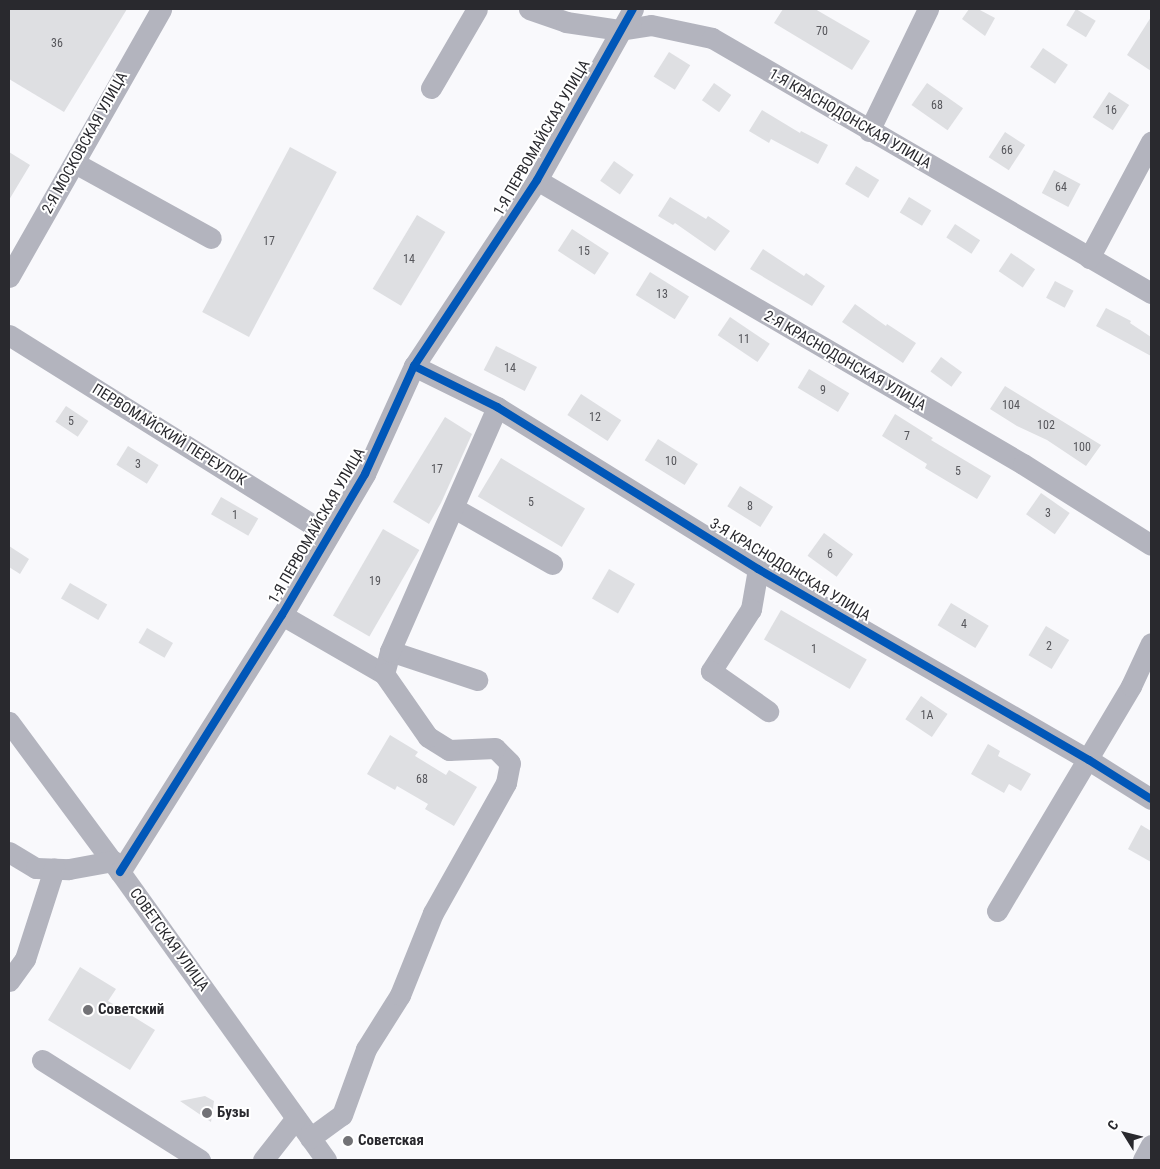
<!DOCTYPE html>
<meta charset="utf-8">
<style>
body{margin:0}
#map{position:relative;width:1160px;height:1169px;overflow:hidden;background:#f9f9fc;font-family:"Roboto Condensed",sans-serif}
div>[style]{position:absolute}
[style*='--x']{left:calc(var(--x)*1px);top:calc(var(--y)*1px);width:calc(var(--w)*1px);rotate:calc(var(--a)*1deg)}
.building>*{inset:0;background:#dedfe2;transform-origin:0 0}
.minor>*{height:21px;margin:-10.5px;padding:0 10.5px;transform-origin:10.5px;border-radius:10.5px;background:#b3b4be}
.cycleway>*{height:8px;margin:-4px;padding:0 4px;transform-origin:4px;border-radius:4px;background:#0057b8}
.dots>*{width:14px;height:14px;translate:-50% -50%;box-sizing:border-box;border:2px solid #fff;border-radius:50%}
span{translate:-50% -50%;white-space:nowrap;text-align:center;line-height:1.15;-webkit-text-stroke:4px #fff;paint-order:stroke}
.number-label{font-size:12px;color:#56565b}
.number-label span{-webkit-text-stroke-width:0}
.street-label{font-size:15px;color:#29292e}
.poi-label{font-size:15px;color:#29292e;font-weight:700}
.left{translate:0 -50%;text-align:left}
.frame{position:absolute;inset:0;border:10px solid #29292e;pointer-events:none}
.north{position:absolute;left:1100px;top:1109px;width:50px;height:50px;-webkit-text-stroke:4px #fff;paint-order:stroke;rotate:306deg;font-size:14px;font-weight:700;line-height:20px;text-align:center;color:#29292e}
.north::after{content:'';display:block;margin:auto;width:18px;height:22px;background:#29292e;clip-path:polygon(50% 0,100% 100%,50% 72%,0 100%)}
</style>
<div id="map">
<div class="building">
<i style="clip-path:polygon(9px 9px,127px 9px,64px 112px,9px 79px)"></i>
<i style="clip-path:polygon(783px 9px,815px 9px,870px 41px,852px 70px,774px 23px)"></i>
<i style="clip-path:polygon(969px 9px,978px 9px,995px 18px,985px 36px,962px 19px)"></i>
<i style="left:1076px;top:9px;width:23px;height:19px;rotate:31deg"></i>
<i style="clip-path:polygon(1151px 17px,1151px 71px,1127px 55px)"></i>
<i style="left:1043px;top:48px;width:30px;height:23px;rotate:34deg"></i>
<i style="left:669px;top:52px;width:25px;height:29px;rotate:32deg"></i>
<i style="left:714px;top:83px;width:21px;height:21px;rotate:35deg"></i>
<i style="left:927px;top:83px;width:44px;height:27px;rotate:35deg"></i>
<i style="left:1109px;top:92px;width:24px;height:30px;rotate:33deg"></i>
<i style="clip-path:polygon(762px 110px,800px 133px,801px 131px,828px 145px,818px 164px,771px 139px,769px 143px,749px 131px)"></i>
<i style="left:1005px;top:132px;width:24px;height:30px;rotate:33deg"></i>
<i style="left:290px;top:147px;width:53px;height:187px;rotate:28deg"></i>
<i style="clip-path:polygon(9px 152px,30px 165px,9px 200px)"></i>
<i style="left:614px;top:161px;width:24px;height:24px;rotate:35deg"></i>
<i style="left:856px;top:166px;width:27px;height:21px;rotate:31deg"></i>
<i style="left:1054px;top:170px;width:30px;height:26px;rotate:28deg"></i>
<i style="clip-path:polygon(670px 197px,706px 219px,708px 216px,730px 231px,715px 251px,675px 223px,673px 225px,658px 216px)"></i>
<i style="left:909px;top:197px;width:26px;height:18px;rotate:31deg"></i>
<i style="left:417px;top:215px;width:33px;height:86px;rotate:31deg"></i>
<i style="left:955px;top:224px;width:30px;height:16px;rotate:33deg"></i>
<i style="left:572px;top:229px;width:44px;height:26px;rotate:33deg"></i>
<i style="clip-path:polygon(763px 249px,804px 276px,806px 273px,825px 286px,812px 306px,750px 269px)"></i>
<i style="left:1011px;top:253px;width:29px;height:22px;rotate:34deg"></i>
<i style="left:650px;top:272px;width:46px;height:27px;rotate:32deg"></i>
<i style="left:1055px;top:281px;width:21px;height:19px;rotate:28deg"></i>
<i style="clip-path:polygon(855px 304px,886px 326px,887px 324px,916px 343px,903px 363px,842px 322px)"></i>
<i style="clip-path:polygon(1106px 308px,1131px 321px,1130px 323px,1151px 337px,1151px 356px,1096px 326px)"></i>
<i style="left:730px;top:317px;width:48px;height:22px;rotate:34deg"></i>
<i style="left:496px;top:346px;width:46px;height:27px;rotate:27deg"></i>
<i style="left:941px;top:357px;width:26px;height:18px;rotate:36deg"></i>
<i style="left:809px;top:369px;width:47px;height:22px;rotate:31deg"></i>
<i style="clip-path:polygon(1005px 386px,1101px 445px,1086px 466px,1047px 440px,1017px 426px,990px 409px)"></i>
<i style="left:581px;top:394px;width:48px;height:25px;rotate:33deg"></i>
<i style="left:66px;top:406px;width:27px;height:19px;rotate:34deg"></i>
<i style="clip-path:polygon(895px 414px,933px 438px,931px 440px,991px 476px,977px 499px,925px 468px,927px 464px,882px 436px)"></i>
<i style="clip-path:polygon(445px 417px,472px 434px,441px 503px,429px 524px,393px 502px)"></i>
<i style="left:658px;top:439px;width:47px;height:25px;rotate:32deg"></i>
<i style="left:128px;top:446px;width:36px;height:22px;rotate:32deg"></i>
<i style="left:501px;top:458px;width:98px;height:45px;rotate:31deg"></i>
<i style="left:740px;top:486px;width:39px;height:24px;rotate:32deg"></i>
<i style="left:1041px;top:493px;width:35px;height:26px;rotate:35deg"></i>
<i style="left:221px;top:497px;width:43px;height:20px;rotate:30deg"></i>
<i style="left:383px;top:529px;width:42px;height:100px;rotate:30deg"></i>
<i style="left:824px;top:533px;width:36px;height:28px;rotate:36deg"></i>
<i style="clip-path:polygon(9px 546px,29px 559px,20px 574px,9px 567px)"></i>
<i style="left:609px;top:569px;width:30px;height:34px;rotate:30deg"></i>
<i style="left:70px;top:583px;width:43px;height:18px;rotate:30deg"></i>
<i style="left:951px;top:603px;width:44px;height:26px;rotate:31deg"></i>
<i style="left:781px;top:610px;width:99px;height:34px;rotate:30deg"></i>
<i style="left:1046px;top:626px;width:27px;height:34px;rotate:31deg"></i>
<i style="left:147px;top:628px;width:30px;height:17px;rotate:30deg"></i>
<i style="left:921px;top:696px;width:32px;height:28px;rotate:34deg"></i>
<i style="clip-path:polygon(390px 735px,418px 752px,415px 756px,446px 775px,449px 770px,477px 787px,454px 826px,425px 809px,428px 804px,397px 786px,395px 790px,367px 774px)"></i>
<i style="clip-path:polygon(988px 744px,1000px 751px,998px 756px,1031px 774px,1021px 791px,1009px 784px,1004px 793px,971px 774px)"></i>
<i style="clip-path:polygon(1141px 825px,1151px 831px,1151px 862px,1128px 849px)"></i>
<i style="clip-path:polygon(80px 967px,116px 989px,108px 1001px,155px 1030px,130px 1070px,48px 1020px)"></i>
<i style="clip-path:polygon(205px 1096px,214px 1101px,211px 1122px,180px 1101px)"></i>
</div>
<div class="minor">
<i style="--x:529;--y:9;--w:39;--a:19"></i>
<i style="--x:566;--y:22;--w:55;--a:8.4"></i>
<i style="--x:620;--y:30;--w:31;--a:-9"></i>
<i style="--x:651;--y:25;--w:62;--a:12"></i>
<i style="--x:712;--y:38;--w:508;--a:30.15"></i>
<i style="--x:431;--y:88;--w:91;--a:-59.8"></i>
<i style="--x:869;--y:131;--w:136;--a:-64.2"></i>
<i style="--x:75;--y:163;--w:155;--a:28.9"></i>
<i style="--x:537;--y:180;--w:563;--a:30.3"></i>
<i style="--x:1023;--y:464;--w:151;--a:32.3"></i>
<i style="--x:1089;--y:258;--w:132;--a:-61.9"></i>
<i style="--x:9;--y:277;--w:308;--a:-60.4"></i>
<i style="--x:9;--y:335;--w:377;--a:32"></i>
<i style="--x:414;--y:366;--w:93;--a:26.3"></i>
<i style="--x:497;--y:407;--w:307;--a:31.8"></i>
<i style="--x:758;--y:569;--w:382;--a:30"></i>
<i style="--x:1089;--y:760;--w:73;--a:32.2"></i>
<i style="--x:454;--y:508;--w:113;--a:29.7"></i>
<i style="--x:758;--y:569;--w:41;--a:99.9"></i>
<i style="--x:751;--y:609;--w:74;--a:122.8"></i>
<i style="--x:711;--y:671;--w:70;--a:35.1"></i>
<i style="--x:282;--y:615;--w:118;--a:30"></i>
<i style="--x:384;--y:674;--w:24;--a:-75"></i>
<i style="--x:390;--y:651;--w:92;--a:18.4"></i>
<i style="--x:390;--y:651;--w:266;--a:-66.3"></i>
<i style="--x:9;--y:722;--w:187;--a:53.5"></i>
<i style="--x:120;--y:872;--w:354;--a:54.4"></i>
<i style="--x:9;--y:852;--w:31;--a:31"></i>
<i style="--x:36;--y:868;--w:33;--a:2"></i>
<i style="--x:69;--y:869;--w:45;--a:-10.3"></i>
<i style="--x:120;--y:872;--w:304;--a:-57.8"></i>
<i style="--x:282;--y:615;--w:164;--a:-59.5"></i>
<i style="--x:365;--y:474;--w:119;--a:-65.6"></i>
<i style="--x:414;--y:366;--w:223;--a:-56.5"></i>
<i style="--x:537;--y:180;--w:196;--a:-60.7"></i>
<i style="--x:997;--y:911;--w:262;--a:-59.2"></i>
<i style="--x:1131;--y:686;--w:47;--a:-65.1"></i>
<i style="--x:9;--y:981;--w:27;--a:-54"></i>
<i style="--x:25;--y:959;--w:95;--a:-72.1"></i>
<i style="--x:42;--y:1060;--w:187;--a:32.3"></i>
<i style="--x:310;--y:1138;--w:39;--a:-36"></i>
<i style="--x:342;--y:1115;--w:70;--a:-70"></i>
<i style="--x:366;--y:1049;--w:64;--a:-57.8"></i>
<i style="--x:400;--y:995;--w:88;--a:-68.1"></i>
<i style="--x:433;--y:913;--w:149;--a:-60.7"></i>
<i style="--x:506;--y:783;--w:20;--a:-79"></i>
<i style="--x:510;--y:763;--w:21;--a:-135"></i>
<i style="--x:495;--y:748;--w:46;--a:177.5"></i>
<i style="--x:449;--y:750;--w:25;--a:-148"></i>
<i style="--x:428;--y:737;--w:77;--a:-124.9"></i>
<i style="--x:263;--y:1160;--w:53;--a:-51.8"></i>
<i style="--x:1143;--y:1160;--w:17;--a:-62"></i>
</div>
<div class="cycleway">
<i style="--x:414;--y:366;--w:93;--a:26.3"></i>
<i style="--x:497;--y:407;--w:307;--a:31.8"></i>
<i style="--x:758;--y:569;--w:382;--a:30"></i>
<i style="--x:1089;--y:760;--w:73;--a:32.2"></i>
<i style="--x:120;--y:872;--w:304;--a:-57.8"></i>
<i style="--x:282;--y:615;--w:164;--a:-59.5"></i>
<i style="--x:365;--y:474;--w:119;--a:-65.6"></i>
<i style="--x:414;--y:366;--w:223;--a:-56.5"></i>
<i style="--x:537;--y:180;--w:196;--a:-60.7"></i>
</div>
<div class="dots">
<i style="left:88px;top:1010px;background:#727276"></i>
<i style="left:207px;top:1113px;background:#727276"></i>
<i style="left:348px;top:1141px;background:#727276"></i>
</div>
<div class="number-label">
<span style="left:822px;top:32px">70</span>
<span style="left:57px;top:44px">36</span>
<span style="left:937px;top:106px">68</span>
<span style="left:1111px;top:111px">16</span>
<span style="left:1007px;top:151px">66</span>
<span style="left:1061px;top:188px">64</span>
<span style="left:269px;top:242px">17</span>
<span style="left:584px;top:252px">15</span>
<span style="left:409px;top:260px">14</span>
<span style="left:662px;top:295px">13</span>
<span style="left:744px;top:340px">11</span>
<span style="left:510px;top:369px">14</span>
<span style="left:823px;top:391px">9</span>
<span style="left:1011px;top:406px">104</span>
<span style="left:595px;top:418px">12</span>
<span style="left:71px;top:422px">5</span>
<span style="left:1046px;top:426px">102</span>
<span style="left:907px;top:437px">7</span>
<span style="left:1082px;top:448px">100</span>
<span style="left:671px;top:462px">10</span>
<span style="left:138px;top:465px">3</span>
<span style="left:437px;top:470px">17</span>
<span style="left:958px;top:472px">5</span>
<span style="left:531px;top:503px">5</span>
<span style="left:750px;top:507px">8</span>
<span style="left:1048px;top:514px">3</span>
<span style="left:235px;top:516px">1</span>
<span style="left:830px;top:555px">6</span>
<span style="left:375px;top:582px">19</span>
<span style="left:964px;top:625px">4</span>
<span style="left:1049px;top:647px">2</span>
<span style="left:814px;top:650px">1</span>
<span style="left:927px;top:716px">1А</span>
<span style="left:422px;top:780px">68</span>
</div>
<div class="street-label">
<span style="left:850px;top:119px;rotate:30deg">1-Я КРАСНОДОНСКАЯ УЛИЦА</span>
<span style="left:542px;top:138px;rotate:-60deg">1-Я ПЕРВОМАЙСКАЯ УЛИЦА</span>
<span style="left:85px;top:143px;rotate:-61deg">2-Я МОСКОВСКАЯ УЛИЦА</span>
<span style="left:845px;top:361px;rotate:30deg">2-Я КРАСНОДОНСКАЯ УЛИЦА</span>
<span style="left:169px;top:435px;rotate:32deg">ПЕРВОМАЙСКИЙ ПЕРЕУЛОК</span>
<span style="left:317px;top:526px;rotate:-60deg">1-Я ПЕРВОМАЙСКАЯ УЛИЦА</span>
<span style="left:790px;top:570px;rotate:31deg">3-Я КРАСНОДОНСКАЯ УЛИЦА</span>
<span style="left:169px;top:940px;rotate:54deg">СОВЕТСКАЯ УЛИЦА</span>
</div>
<div class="poi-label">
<span class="left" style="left:98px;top:1010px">Советский</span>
<span class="left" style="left:217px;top:1113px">Бузы</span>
<span class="left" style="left:358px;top:1141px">Советская</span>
</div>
<div class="frame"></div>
<div class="north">С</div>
</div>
